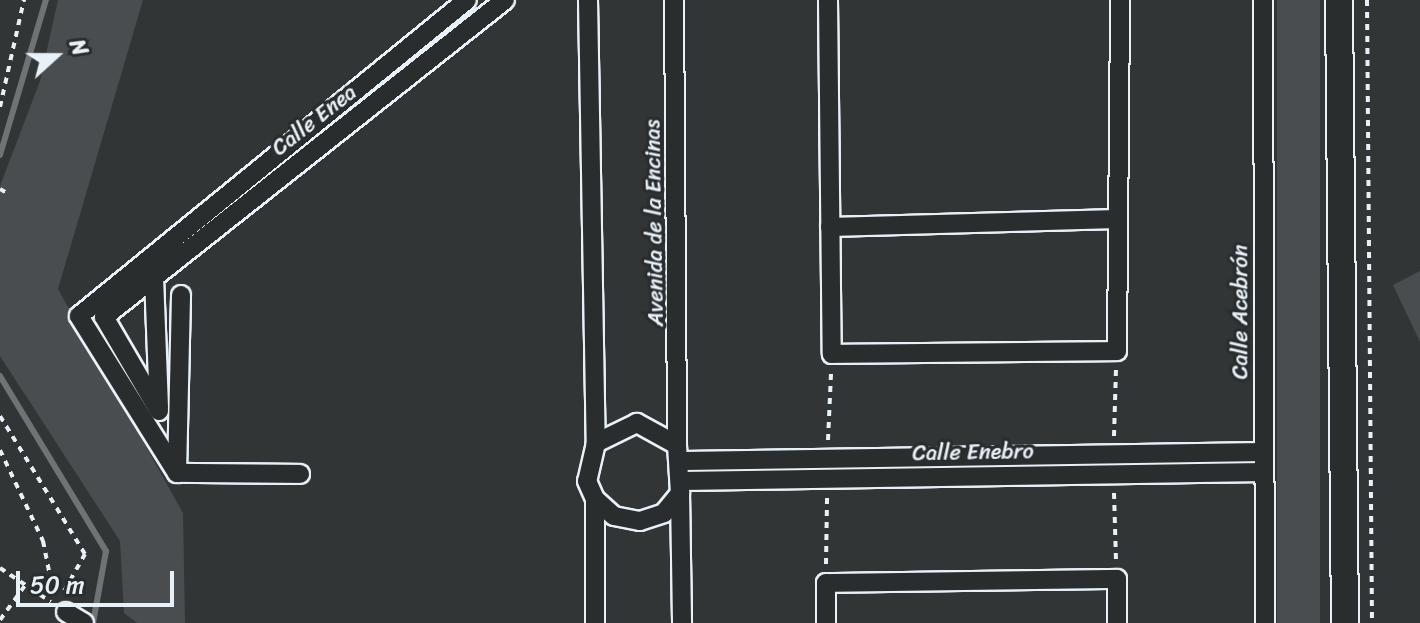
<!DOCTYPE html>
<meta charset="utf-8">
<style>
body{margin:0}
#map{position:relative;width:1420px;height:623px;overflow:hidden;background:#323536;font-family:Sriracha,sans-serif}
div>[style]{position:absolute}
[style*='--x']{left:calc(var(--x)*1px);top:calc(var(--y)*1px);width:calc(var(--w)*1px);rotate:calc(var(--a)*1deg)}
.green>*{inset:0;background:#494d4f;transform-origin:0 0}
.stream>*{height:6px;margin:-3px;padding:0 3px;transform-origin:3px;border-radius:3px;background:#6e7376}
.path>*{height:4px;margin-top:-2px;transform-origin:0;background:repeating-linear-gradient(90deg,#e8f1f8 0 6px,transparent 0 12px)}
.roads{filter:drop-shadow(2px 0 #e8f1f8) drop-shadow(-2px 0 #e8f1f8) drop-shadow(0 2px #e8f1f8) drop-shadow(0 -2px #e8f1f8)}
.street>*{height:18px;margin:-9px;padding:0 9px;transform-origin:9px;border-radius:9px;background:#2a2d2e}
.secondary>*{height:26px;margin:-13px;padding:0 13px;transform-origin:13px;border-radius:13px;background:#2a2d2e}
span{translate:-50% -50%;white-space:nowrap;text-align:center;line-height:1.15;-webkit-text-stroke:7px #2a2d2e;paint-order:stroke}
.street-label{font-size:22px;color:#e8f1f8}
.north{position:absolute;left:16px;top:16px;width:80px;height:80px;-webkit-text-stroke:6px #2a2d2e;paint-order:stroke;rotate:69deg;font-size:22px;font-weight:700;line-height:32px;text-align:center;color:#e8f1f8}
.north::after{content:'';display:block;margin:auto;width:28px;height:36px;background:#e8f1f8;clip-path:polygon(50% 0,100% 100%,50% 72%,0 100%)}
.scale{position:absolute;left:16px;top:571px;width:158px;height:36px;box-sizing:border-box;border:4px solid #e8f1f8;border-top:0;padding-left:10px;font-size:24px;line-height:28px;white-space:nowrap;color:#e8f1f8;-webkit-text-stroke:6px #2a2d2e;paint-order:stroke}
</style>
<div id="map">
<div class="green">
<i style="clip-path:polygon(58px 0,143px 0,58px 289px,183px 513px,185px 623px,137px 623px,124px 613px,120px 541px,0 356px,0 186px,40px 81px)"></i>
<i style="left:1277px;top:0;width:43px;height:623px"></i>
<i style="clip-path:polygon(1420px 271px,1420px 342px,1393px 285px)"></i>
</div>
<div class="stream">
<i style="--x:0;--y:155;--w:162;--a:-73.5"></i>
<i style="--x:0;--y:376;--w:205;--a:58.8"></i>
<i style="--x:106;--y:551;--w:73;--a:100.2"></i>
</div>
<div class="path">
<i style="--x:1367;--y:0;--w:623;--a:89.54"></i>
<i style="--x:0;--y:107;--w:110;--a:-77.4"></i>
<i style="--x:0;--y:189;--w:8;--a:30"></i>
<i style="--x:0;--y:416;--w:162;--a:58.4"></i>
<i style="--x:85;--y:554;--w:45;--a:119.4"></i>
<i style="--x:1114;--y:436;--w:67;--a:-88.3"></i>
<i style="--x:828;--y:440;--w:67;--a:-87.4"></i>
<i style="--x:0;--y:450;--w:101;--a:64.7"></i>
<i style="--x:43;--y:541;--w:56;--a:78.7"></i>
<i style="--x:1114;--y:493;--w:67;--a:88.3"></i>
<i style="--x:826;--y:564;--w:67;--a:-89.1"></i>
<i style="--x:0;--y:568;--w:61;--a:33.7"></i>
<i style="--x:0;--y:620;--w:44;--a:-54.2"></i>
</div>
<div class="roads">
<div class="street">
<i style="--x:588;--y:0;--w:443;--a:89"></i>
<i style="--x:674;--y:0;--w:445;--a:89.6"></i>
<i style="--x:828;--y:0;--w:354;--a:89.4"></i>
<i style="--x:832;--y:354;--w:285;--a:-0.6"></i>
<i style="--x:1117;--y:351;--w:351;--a:-89.5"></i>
<i style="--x:1263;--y:0;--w:623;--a:89.82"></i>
<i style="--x:830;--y:227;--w:287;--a:-1.6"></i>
<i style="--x:154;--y:277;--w:131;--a:87.8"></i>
<i style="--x:159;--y:411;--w:109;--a:-120.3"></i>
<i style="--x:104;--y:317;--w:511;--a:-38.33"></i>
<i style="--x:684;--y:461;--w:580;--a:-0.89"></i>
<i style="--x:177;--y:473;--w:178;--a:-88.7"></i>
<i style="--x:300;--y:474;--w:123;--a:-179.5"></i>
<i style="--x:177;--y:473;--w:185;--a:-122"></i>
<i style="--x:79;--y:316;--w:500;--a:-39.16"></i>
<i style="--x:682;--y:481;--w:582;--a:-0.89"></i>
<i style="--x:680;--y:493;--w:130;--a:89.1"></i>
<i style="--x:595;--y:499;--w:25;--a:42"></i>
<i style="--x:614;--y:516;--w:26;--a:11"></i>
<i style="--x:640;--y:521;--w:25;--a:-18"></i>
<i style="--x:664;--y:513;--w:26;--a:-51"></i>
<i style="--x:680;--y:493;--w:48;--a:-93.6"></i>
<i style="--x:677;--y:445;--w:46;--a:-151.2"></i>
<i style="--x:637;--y:423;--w:46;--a:154"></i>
<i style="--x:596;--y:443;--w:39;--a:103"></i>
<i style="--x:587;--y:481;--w:20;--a:66"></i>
<i style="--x:595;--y:499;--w:124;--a:90"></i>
<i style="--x:66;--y:612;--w:21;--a:31"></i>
<i style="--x:826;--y:623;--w:40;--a:-90"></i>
<i style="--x:826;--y:583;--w:291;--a:-0.8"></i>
<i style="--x:1117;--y:579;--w:44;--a:90"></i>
</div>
<div class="secondary">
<i style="--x:1339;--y:0;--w:623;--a:89.45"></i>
</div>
</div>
<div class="street-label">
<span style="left:314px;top:120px;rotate:-38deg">Calle Enea</span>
<span style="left:654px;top:223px;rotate:-91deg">Avenida de la Encinas</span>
<span style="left:1240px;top:312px;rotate:-90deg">Calle Acebrón</span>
<span style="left:973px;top:452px;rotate:-1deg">Calle Enebro</span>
</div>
<div class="north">N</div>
<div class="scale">50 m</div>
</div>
